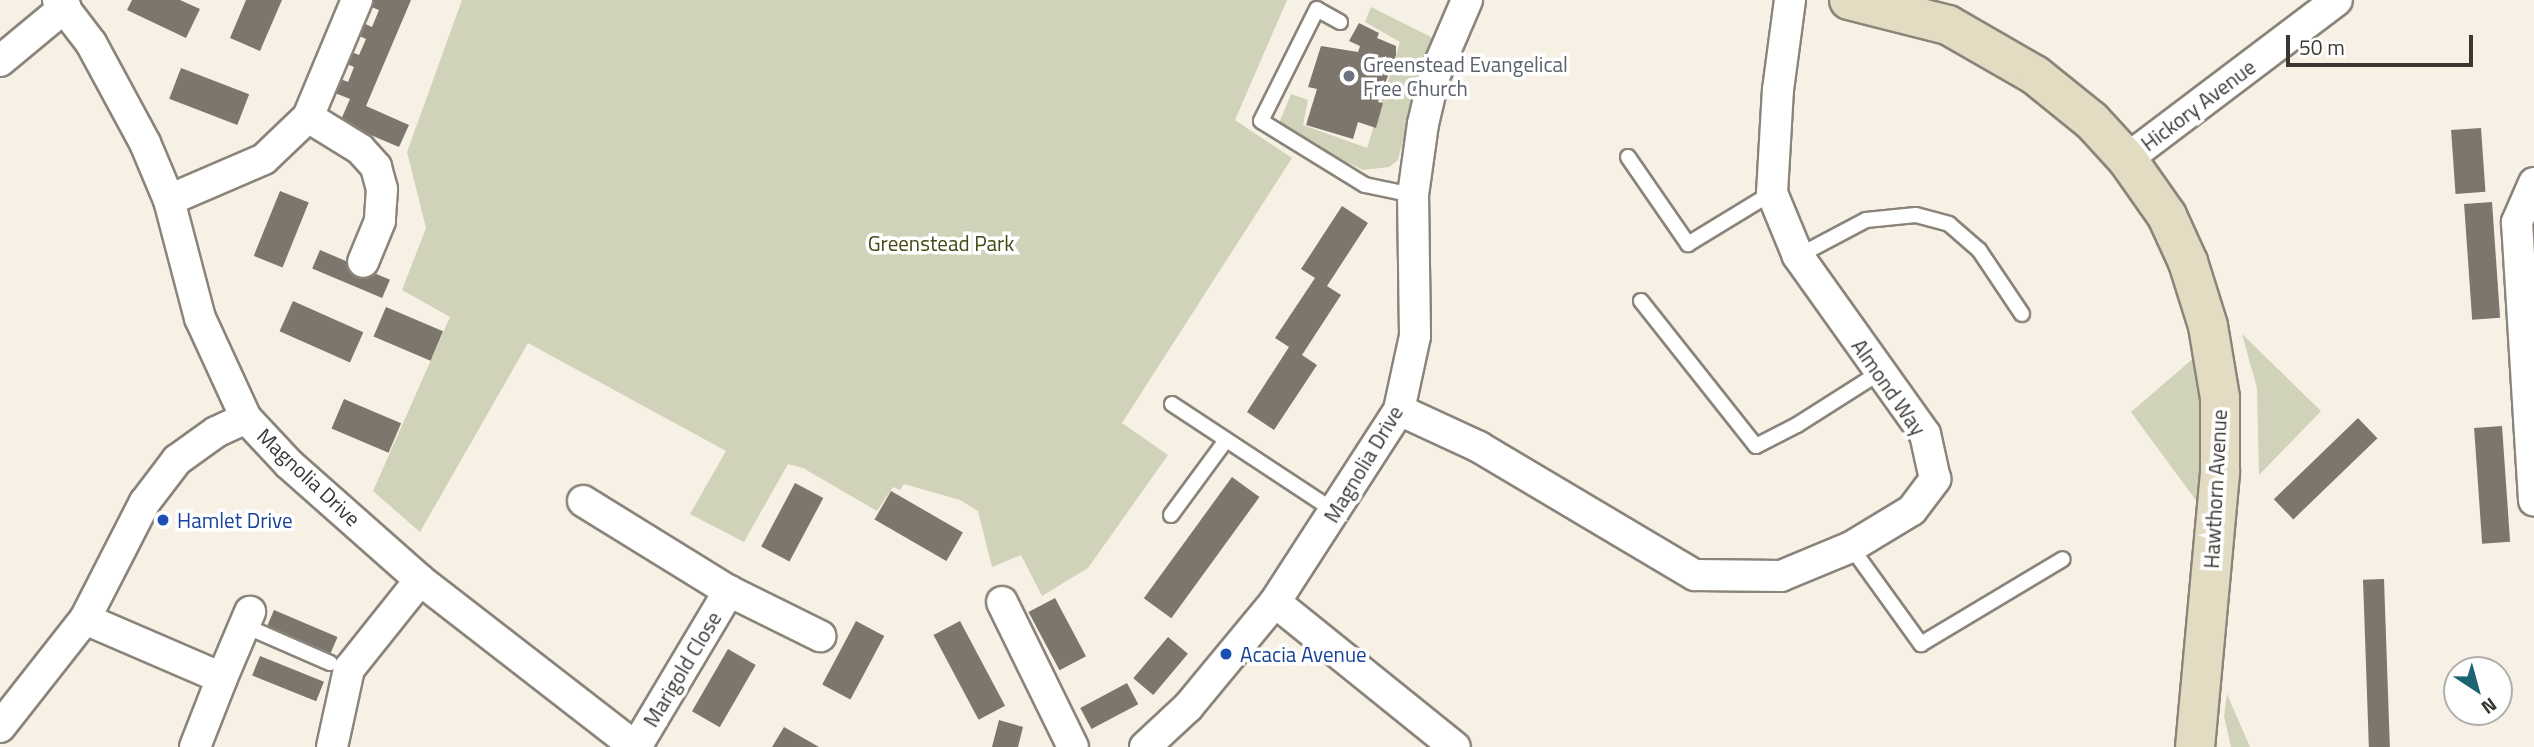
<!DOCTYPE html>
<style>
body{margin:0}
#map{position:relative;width:2534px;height:747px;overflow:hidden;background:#f7f0e5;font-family:"Titillium Web",sans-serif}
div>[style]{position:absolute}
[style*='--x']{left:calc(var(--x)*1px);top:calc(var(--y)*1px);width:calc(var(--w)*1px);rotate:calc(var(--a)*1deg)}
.green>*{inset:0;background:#d0d3b9}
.building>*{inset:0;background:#7c766c;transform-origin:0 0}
.roads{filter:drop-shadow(2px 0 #8b847a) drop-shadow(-2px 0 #8b847a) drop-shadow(0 2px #8b847a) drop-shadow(0 -2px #8b847a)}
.lane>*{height:14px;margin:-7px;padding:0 7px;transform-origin:7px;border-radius:7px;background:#fff}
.street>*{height:30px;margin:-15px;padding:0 15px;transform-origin:15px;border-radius:15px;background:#fff}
.secondary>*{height:38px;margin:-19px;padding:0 19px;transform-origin:19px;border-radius:19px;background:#e3dcc3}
.dots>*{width:19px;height:19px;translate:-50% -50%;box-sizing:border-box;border:4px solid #fff;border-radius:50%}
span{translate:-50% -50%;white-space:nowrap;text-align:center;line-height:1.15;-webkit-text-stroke:7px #fff;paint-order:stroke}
.worship-label{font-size:21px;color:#5b616d}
.left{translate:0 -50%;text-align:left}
.street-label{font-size:21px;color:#3a3733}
.park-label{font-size:21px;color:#454812}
.transit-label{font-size:21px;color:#164399}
.north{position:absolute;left:2443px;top:656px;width:70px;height:70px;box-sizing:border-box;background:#fff;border:2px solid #b0afad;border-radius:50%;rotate:144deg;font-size:19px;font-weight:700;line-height:28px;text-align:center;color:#3a3733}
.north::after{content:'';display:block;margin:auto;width:24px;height:32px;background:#1c6473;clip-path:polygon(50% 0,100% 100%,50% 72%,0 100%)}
.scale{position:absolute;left:2286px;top:35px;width:187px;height:32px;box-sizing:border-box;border:4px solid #3a3733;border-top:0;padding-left:9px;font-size:21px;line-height:24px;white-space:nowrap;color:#3a3733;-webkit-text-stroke:5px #fff;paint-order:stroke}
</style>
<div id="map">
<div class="green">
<i style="clip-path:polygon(462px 0,1287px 0,1235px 120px,1292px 158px,1122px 423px,1168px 455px,1088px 568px,1042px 596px,1021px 555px,992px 567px,978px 511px,960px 500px,904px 484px,900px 490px,893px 487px,877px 511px,803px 468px,788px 464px,744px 542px,690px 514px,726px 451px,528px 343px,420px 532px,373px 491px,450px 317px,402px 290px,426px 228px,407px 152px)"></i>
<i style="clip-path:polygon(1371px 7px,1433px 38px,1422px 64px,1398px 160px,1389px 167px,1363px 170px,1277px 128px,1291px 94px,1308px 100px,1303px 125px,1367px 148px,1400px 42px,1365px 22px)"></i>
<i style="clip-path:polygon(2242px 334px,2321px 411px,2259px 475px,2257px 388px)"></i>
<i style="clip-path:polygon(2203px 350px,2203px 501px,2195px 499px,2131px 412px)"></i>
<i style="clip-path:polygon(2227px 694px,2250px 747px,2231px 747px,2224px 716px)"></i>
</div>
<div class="building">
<i style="clip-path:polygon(132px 0,180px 0,200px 9px,186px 38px,127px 10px)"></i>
<i style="clip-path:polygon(246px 0,282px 0,260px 51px,230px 38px)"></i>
<i style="clip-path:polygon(368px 0,411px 0,366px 106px,409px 125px,399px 147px,340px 122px,350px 99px,330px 91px,336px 77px,348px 82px,354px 67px,342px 62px,347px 50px,359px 55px,366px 39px,355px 34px,361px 22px,372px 27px,379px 10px,366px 5px)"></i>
<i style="clip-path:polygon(1359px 23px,1379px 33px,1377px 38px,1396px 46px,1396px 55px,1378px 102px,1383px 103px,1376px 128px,1358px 122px,1353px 139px,1306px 125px,1317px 89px,1308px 87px,1321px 46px,1358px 52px,1360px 46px,1349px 41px)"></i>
<i style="left:181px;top:68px;width:73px;height:33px;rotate:21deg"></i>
<i style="left:2481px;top:128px;width:64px;height:30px;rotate:86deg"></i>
<i style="left:280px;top:191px;width:31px;height:70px;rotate:22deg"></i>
<i style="left:2492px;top:202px;width:116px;height:28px;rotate:86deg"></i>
<i style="clip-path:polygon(1342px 206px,1368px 223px,1327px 286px,1341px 295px,1302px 355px,1317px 365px,1274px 430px,1247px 412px,1289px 347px,1275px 338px,1315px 278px,1301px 269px)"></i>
<i style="left:320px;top:250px;width:76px;height:20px;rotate:23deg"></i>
<i style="left:293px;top:301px;width:77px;height:33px;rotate:24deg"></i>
<i style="left:386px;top:307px;width:62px;height:32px;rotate:23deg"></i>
<i style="left:344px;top:399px;width:62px;height:32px;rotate:23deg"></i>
<i style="left:2358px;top:418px;width:28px;height:117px;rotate:46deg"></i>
<i style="left:2502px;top:426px;width:116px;height:28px;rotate:86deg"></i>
<i style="left:1232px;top:477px;width:34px;height:150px;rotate:36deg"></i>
<i style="left:795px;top:483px;width:32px;height:72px;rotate:28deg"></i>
<i style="left:891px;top:491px;width:83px;height:33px;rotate:30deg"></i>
<i style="left:2384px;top:579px;width:168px;height:21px;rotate:88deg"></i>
<i style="left:1055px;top:598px;width:66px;height:30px;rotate:62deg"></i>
<i style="left:274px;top:610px;width:69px;height:21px;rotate:23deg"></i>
<i style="left:856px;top:621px;width:32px;height:72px;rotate:28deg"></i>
<i style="left:960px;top:621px;width:96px;height:30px;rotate:62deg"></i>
<i style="left:1168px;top:637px;width:26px;height:54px;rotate:40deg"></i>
<i style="left:728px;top:649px;width:32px;height:72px;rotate:30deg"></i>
<i style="left:260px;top:656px;width:69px;height:21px;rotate:22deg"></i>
<i style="left:1127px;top:683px;width:24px;height:53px;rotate:62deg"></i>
<i style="clip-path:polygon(999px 720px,1023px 727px,1018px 747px,992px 747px)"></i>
<i style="clip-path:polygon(784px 727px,819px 747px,772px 747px)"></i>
</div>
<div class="roads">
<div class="lane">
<i style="--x:1340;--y:22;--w:26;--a:-151"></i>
<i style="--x:1317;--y:9;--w:125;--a:116.6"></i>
<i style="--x:1261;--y:121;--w:122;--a:31.6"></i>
<i style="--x:1365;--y:185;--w:49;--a:11.8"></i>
<i style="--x:1628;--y:157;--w:106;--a:55.4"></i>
<i style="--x:1688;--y:244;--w:98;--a:-31.3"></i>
<i style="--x:1798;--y:256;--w:77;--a:-27.9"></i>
<i style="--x:1866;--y:220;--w:50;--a:-5.7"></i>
<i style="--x:1916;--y:215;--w:34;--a:15"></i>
<i style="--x:1949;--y:224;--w:40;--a:41"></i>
<i style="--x:1979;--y:250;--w:77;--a:56.1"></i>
<i style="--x:1641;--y:301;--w:185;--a:51.6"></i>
<i style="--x:1756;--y:446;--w:46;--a:-27.1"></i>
<i style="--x:1797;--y:425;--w:97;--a:-32.4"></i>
<i style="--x:1172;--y:404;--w:196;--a:33.4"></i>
<i style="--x:1171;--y:515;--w:93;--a:-53.7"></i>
<i style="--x:1851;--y:547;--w:120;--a:54.2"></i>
<i style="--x:1921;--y:644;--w:165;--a:-30.9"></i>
<i style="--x:243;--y:625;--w:95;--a:23.6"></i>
</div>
<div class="street">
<i style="--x:58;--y:0;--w:54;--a:52.5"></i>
<i style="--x:91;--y:43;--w:114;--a:61.6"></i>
<i style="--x:145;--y:143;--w:62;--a:67.2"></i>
<i style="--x:169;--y:200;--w:122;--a:75.3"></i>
<i style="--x:200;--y:318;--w:110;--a:65.3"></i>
<i style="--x:246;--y:418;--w:63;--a:46.9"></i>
<i style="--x:289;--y:464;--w:175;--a:41.5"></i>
<i style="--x:420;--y:580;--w:272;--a:37.8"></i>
<i style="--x:0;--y:61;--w:85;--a:-39.7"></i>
<i style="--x:308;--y:117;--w:61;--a:31.6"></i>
<i style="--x:360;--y:149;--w:24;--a:48"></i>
<i style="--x:376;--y:167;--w:23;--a:75"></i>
<i style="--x:382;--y:189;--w:32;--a:94"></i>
<i style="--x:380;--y:221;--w:44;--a:112.5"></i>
<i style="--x:2127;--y:159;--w:263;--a:-37.1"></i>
<i style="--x:2534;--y:183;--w:43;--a:113.6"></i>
<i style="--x:2517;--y:222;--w:279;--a:86.5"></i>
<i style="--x:169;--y:200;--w:103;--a:-23.3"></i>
<i style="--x:264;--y:159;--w:61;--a:-43.7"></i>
<i style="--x:308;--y:117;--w:127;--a:-67.3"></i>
<i style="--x:1399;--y:410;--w:88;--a:24.8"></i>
<i style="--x:1479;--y:447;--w:251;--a:30.7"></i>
<i style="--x:1695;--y:575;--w:86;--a:0.7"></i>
<i style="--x:1781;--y:576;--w:76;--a:-22.5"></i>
<i style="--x:1851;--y:547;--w:71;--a:-31.2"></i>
<i style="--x:1912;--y:510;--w:39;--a:-53"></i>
<i style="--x:1935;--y:479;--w:46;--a:-102.5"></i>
<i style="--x:1925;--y:434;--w:219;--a:-125.5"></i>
<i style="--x:1798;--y:256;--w:68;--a:-112.4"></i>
<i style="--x:1772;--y:193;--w:103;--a:-86.7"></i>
<i style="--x:1778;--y:90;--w:91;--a:-82.4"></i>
<i style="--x:583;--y:501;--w:172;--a:31.7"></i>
<i style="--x:729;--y:591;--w:102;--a:26.3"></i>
<i style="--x:1002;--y:602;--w:161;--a:63.9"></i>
<i style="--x:1275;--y:602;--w:231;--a:38.9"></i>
<i style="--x:85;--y:619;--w:149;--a:23.3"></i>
<i style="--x:222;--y:678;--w:74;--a:111.4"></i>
<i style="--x:222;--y:678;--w:72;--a:-67"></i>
<i style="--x:0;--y:727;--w:137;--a:-51.8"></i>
<i style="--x:85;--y:619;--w:131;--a:-62.9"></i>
<i style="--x:145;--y:502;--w:53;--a:-52.7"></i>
<i style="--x:177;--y:460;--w:48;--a:-35.7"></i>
<i style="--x:216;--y:432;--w:33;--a:-25"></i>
<i style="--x:332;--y:747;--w:80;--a:-77.7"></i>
<i style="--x:349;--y:669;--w:114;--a:-51.4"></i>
<i style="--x:636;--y:747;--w:182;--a:-59.2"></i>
<i style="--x:1145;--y:747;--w:59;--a:-42.9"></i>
<i style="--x:1188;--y:707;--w:136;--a:-50.4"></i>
<i style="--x:1275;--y:602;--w:229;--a:-57.1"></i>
<i style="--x:1399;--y:410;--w:76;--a:-77.8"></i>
<i style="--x:1415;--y:336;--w:141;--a:-90.8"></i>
<i style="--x:1413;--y:195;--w:72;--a:-82"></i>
<i style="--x:1423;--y:124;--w:48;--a:-76.8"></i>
<i style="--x:1434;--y:77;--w:84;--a:-66.8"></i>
</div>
<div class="secondary">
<i style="--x:1849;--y:0;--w:102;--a:14.2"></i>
<i style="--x:1948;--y:25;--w:100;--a:29.9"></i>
<i style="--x:2035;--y:75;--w:73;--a:38.9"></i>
<i style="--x:2092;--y:121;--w:52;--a:47.4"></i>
<i style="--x:2127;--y:159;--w:70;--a:54.9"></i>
<i style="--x:2167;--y:216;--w:51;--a:65.5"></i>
<i style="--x:2188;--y:262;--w:67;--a:72.6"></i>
<i style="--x:2208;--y:326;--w:73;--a:80.5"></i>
<i style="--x:2220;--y:398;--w:75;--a:90"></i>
<i style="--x:2220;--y:473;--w:275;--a:95.2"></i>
</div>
</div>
<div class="dots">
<i style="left:1349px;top:76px;background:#6b7280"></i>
<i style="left:163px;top:520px;background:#1a4fb4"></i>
<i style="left:1226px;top:654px;background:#1a4fb4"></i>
</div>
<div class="worship-label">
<span class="left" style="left:1363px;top:76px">Greenstead Evangelical<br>Free Church</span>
</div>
<div class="street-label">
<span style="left:2198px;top:105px;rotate:-37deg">Hickory Avenue</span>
<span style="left:1889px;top:387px;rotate:55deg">Almond Way</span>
<span style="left:1363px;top:464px;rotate:-59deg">Magnolia Drive</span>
<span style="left:309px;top:477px;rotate:43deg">Magnolia Drive</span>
<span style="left:2215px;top:489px;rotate:-87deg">Hawthorn Avenue</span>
<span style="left:682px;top:669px;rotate:-59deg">Marigold Close</span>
</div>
<div class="park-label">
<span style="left:941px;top:243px">Greenstead Park</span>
</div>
<div class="transit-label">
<span class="left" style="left:177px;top:520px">Hamlet Drive</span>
<span class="left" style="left:1240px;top:654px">Acacia Avenue</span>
</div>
<div class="north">N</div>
<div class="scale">50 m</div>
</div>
